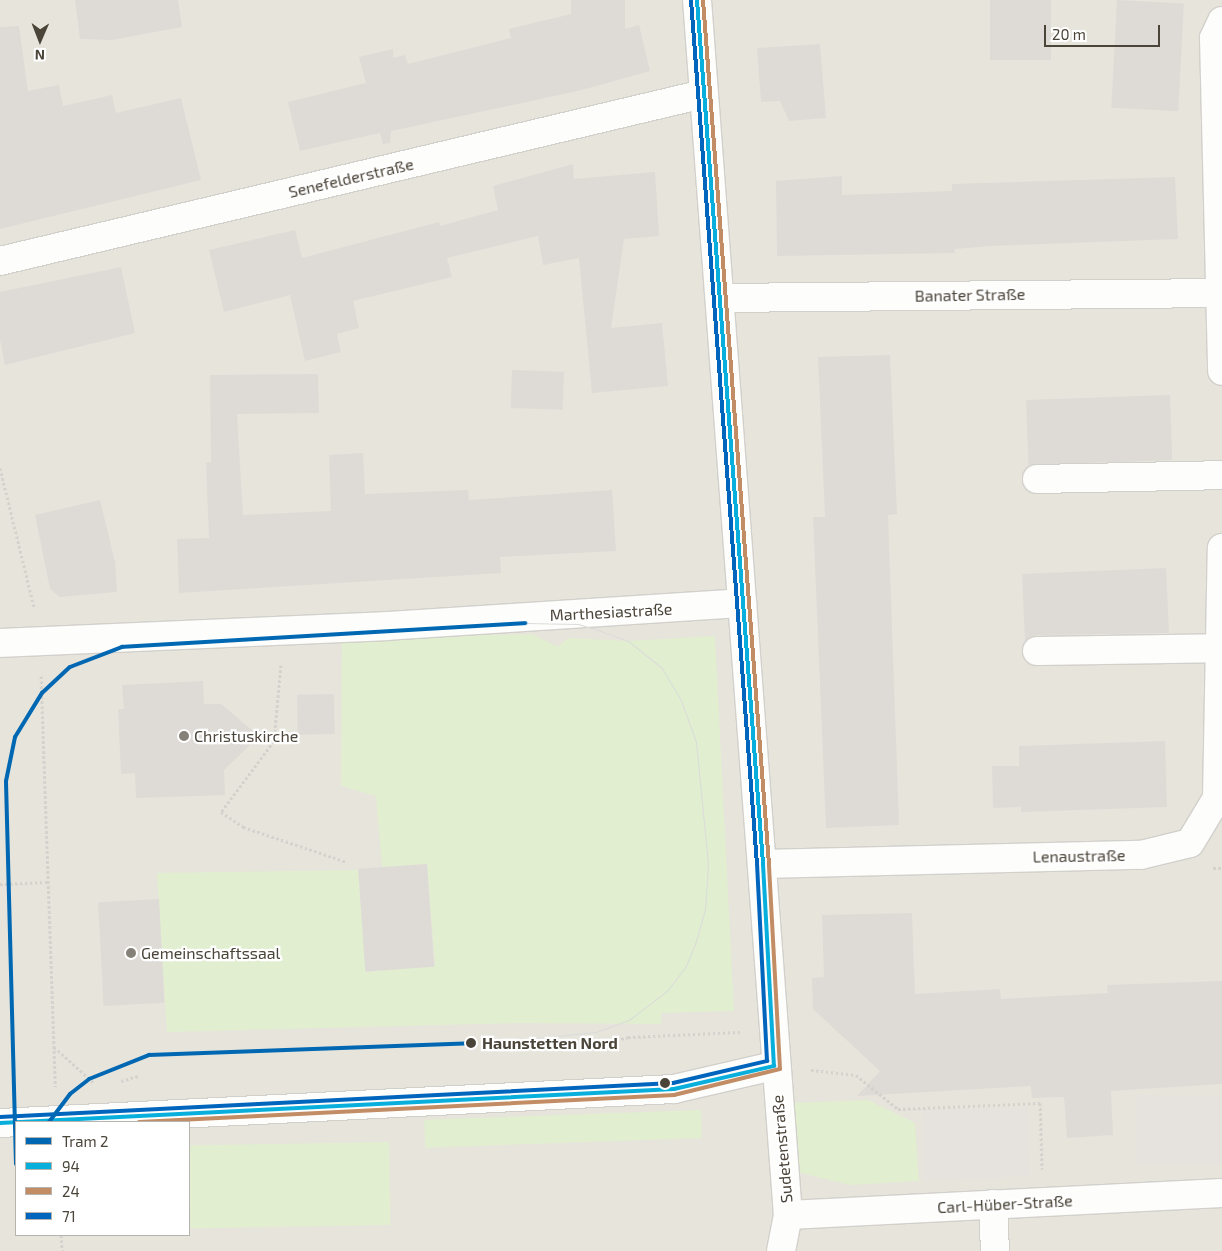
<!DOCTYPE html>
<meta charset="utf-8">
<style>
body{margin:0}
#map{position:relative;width:1222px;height:1251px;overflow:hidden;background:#f4f2ee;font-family:"Exo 2",sans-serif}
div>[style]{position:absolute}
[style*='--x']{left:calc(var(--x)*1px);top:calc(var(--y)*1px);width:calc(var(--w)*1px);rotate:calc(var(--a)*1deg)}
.residential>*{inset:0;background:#e7e4dc}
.green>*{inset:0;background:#e1eecf;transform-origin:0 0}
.parking>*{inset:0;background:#e6e3df;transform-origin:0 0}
.building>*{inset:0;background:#dedbd6;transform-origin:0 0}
.path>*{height:3px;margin-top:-1.5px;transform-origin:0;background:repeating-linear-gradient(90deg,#d3d2cc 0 2.5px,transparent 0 5px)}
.roads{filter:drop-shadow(1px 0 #d2d0cb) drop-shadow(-1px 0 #d2d0cb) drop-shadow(0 1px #d2d0cb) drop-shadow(0 -1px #d2d0cb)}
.minor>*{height:28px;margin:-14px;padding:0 14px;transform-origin:14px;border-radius:14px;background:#fdfdfc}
.tram>*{height:1px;margin:-0.5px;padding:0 0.5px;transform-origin:0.5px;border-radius:0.5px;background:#dbdbda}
.bus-1>*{height:4px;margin:-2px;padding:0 2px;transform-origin:2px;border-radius:2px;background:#08afdc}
.bus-2>*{height:4px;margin:-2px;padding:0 2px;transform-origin:2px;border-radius:2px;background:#c28d65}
.bus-3>*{height:4px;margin:-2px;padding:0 2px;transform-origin:2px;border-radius:2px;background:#0065bd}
.tram-1>*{height:4px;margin:-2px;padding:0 2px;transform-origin:2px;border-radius:2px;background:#0068b3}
.dots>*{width:14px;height:14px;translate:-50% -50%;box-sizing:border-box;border:2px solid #fff;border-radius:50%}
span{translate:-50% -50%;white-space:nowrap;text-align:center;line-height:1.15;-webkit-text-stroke:4.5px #fff;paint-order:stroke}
.street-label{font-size:16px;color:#4b4439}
.poi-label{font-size:16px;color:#4b4439}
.left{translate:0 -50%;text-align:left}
.stop-label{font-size:16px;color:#4b4439;font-weight:700}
.legend{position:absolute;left:15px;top:1121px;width:175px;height:115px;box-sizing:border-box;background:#fff;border:1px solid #b7b4b0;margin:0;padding:6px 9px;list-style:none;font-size:15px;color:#4b4439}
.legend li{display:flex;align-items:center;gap:10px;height:25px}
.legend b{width:25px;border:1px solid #b7b4b0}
.north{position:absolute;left:15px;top:15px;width:50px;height:50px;-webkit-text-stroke:4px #fff;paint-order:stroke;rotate:181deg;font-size:14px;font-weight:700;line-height:20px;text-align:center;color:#4b4439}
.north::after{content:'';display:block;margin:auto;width:18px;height:22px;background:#4b4439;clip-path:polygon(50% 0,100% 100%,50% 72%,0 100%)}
.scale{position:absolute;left:1044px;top:25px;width:116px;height:22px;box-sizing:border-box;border:2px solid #4b4439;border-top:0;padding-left:6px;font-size:15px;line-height:18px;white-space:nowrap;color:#4b4439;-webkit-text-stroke:4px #fff;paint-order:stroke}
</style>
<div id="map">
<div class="residential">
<i style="clip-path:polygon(evenodd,0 0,1222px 0,1222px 1251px,0 1251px,0 0,16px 1122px,189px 1122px,189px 1235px,16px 1235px,16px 1122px)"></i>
</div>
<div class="green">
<i style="clip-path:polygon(532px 634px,558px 647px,568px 638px,628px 641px,715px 636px,734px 1011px,661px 1013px,661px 1024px,515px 1023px,167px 1032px,157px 873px,358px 870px,366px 972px,435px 966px,427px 864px,382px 868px,376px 796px,341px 786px,342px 638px)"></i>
<i style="clip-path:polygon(868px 1100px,915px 1123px,919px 1181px,850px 1185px,793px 1171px,791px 1103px)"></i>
<i style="left:701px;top:1110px;width:28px;height:277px;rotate:88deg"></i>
<i style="left:389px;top:1142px;width:83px;height:200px;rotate:89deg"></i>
</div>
<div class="parking">
<i style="left:1222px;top:1095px;width:70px;height:85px;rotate:90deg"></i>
<i style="left:1028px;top:1107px;width:69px;height:106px;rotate:88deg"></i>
</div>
<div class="building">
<i style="clip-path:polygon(75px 0,178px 0,182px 27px,112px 40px,80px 39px)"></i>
<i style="clip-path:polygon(571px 0,625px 0,625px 29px,639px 25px,650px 71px,582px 90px,391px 131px,390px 143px,383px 144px,380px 133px,300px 151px,288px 102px,366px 83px,359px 57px,393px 49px,393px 58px,405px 55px,408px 64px,511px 38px,509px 29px,571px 14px)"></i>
<i style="left:990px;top:0;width:61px;height:60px"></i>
<i style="left:1117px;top:0;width:67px;height:108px;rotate:3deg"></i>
<i style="clip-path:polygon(19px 26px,28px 91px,59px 85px,63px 106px,112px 95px,116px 113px,181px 98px,201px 180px,0 229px,0 27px)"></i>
<i style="clip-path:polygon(820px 44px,826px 118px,789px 121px,780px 101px,761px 102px,757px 48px)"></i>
<i style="clip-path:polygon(573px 164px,574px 179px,655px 172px,659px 236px,624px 239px,611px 328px,662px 323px,668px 386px,592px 393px,579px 258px,543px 265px,538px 236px,447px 258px,452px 277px,353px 301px,359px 328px,337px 334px,341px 352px,305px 361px,290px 295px,224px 312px,209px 250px,295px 230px,302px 258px,439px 222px,440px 226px,498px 210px,493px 186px)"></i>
<i style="clip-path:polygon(842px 176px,842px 195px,952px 191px,952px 184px,1175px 177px,1178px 239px,991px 246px,954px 249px,955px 253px,777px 256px,776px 181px)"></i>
<i style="clip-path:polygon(121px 267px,135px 333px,5px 365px,0 340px,0 292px)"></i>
<i style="clip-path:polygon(890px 355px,897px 514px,888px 515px,899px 825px,826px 828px,813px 517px,825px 517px,818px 357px)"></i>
<i style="left:512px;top:370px;width:52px;height:38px;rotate:2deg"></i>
<i style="clip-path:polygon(318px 374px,319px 413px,237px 414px,243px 515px,331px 511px,329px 455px,363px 453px,365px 494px,468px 490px,469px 500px,612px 490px,616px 551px,500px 557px,501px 573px,179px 593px,177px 539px,209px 538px,206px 463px,211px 462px,210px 375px)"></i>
<i style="left:1170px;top:395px;width:65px;height:144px;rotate:88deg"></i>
<i style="clip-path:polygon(100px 500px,115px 562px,117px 592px,60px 597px,50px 589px,35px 515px)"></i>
<i style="clip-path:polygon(1166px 568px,1169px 633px,1037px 635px,1025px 641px,1022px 574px)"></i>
<i style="clip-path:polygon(203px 681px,204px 704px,221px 704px,259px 736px,224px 770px,225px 795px,136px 798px,135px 773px,121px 774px,118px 709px,124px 709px,122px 685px)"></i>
<i style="left:334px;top:694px;width:40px;height:37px;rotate:89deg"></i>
<i style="clip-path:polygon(1165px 741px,1167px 807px,1021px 812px,1021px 807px,993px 808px,992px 766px,1019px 766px,1019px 746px)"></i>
<i style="left:427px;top:864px;width:103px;height:69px;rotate:86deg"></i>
<i style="left:159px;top:899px;width:104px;height:61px;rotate:87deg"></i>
<i style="clip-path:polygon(912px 913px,915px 994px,1000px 989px,1001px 999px,1108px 993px,1107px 985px,1222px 981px,1222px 1084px,1111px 1091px,1113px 1135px,1067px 1138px,1064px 1097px,1032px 1098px,1031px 1086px,857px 1096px,880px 1071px,813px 1009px,812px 978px,824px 977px,822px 915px)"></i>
</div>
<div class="path">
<i style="--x:0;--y:468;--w:143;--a:76.3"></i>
<i style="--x:281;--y:665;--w:76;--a:95.3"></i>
<i style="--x:274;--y:741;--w:89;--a:126.7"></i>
<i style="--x:221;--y:812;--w:27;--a:34"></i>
<i style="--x:243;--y:827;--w:110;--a:18.6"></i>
<i style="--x:41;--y:676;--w:411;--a:88"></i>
<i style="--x:1213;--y:868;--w:9;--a:0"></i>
<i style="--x:0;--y:884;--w:48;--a:-2.4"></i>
<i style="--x:597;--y:1045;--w:32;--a:-14"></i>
<i style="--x:628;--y:1037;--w:112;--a:-2.6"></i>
<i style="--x:54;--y:1047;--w:54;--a:42"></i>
<i style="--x:811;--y:1070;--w:45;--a:6.3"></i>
<i style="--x:856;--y:1075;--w:54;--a:39"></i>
<i style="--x:898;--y:1109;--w:142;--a:-2.4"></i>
<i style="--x:1040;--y:1103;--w:66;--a:88.3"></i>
<i style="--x:121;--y:1081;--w:19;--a:-16"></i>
<i style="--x:61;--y:1235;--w:16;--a:86"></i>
</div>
<div class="roads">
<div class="minor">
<i style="--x:697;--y:0;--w:1218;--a:85.72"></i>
<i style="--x:788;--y:1215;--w:37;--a:101"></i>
<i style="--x:1222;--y:21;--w:19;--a:115"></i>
<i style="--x:1214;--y:38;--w:333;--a:88.6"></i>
<i style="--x:0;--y:261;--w:723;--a:-13.36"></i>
<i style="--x:720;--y:298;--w:500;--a:-0.57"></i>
<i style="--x:1037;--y:479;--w:185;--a:-1.2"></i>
<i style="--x:0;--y:643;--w:387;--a:-2.5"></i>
<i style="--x:387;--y:626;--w:356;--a:-3.7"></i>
<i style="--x:1037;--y:651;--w:182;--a:-0.9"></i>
<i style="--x:763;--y:864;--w:378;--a:-1.4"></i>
<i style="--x:1141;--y:855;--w:50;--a:-13.8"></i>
<i style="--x:1190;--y:843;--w:52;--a:-59"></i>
<i style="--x:1217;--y:798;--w:250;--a:-88.9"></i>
<i style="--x:0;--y:1123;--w:675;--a:-2.89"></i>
<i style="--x:674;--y:1089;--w:103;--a:-13"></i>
<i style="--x:993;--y:1204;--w:47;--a:87.6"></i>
<i style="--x:788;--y:1215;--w:435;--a:-2.9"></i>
</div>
</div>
<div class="tram">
<i style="--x:508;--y:1041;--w:88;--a:-5.8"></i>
<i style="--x:596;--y:1032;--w:35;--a:-20"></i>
<i style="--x:629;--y:1020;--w:49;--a:-37.6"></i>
<i style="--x:668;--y:990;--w:30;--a:-53"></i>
<i style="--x:686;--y:966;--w:27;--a:-68"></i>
<i style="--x:696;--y:941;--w:32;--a:-74"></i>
<i style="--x:705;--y:910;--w:46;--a:-86.3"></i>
<i style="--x:708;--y:864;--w:123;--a:-95.6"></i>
<i style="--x:696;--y:742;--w:45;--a:-109.7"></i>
<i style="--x:681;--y:700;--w:37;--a:-121"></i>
<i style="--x:662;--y:668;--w:43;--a:-141.5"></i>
<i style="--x:628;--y:641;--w:29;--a:-160"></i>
<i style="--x:601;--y:631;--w:24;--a:-163"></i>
<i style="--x:578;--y:624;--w:53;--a:-178.9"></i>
</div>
<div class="bus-1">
<i style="--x:697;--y:0;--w:867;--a:85.63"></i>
<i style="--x:763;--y:864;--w:202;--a:86.9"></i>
<i style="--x:0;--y:1123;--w:675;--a:-2.89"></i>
<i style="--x:674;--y:1089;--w:103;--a:-13"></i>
</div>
<div class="bus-2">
<i style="--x:139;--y:1122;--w:536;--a:-2.89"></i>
<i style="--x:674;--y:1095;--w:109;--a:-13.8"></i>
<i style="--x:780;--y:1069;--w:205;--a:-93.1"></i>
<i style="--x:769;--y:864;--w:867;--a:-94.37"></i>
</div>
<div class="bus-3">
<i style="--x:0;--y:1117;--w:674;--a:-2.89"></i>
<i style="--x:673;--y:1083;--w:97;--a:-13.2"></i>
<i style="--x:767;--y:1061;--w:197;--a:-92.9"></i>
<i style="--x:757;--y:864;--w:867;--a:-94.37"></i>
</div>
<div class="tram-1">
<i style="--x:49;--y:1122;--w:35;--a:-53"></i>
<i style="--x:70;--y:1094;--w:24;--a:-38"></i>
<i style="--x:89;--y:1079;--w:65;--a:-21.8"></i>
<i style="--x:149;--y:1055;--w:322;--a:-2.1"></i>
<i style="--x:16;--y:1164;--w:383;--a:-91.5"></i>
<i style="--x:6;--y:781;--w:45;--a:-78.4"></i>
<i style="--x:15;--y:737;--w:52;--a:-58.5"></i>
<i style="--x:42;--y:693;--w:38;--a:-43"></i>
<i style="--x:70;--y:667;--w:56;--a:-21"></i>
<i style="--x:122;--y:647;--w:404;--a:-3.4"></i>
</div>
<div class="dots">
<i style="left:184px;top:736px;background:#868178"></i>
<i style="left:131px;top:953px;background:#868178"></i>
<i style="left:471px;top:1043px;background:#4b4439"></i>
<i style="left:665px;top:1083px;background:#4b4439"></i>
</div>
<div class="street-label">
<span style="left:351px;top:178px;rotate:-13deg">Senefelderstraße</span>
<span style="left:970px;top:295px;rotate:-1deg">Banater Straße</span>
<span style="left:611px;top:612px;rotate:-3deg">Marthesiastraße</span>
<span style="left:1079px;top:856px;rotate:-1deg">Lenaustraße</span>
<span style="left:782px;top:1149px;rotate:-95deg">Sudetenstraße</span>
<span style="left:1005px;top:1204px;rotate:-3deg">Carl-Hüber-Straße</span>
</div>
<div class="poi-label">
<span class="left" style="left:194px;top:736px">Christuskirche</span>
<span class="left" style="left:141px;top:953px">Gemeinschaftssaal</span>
</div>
<div class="stop-label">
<span class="left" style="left:482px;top:1043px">Haunstetten Nord</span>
</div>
<ul class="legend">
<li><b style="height:6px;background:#0068b3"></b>Tram 2</li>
<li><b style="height:6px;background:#08afdc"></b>94</li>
<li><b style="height:6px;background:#c28d65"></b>24</li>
<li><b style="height:6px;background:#0065bd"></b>71</li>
</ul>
<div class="north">N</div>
<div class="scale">20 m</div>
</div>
